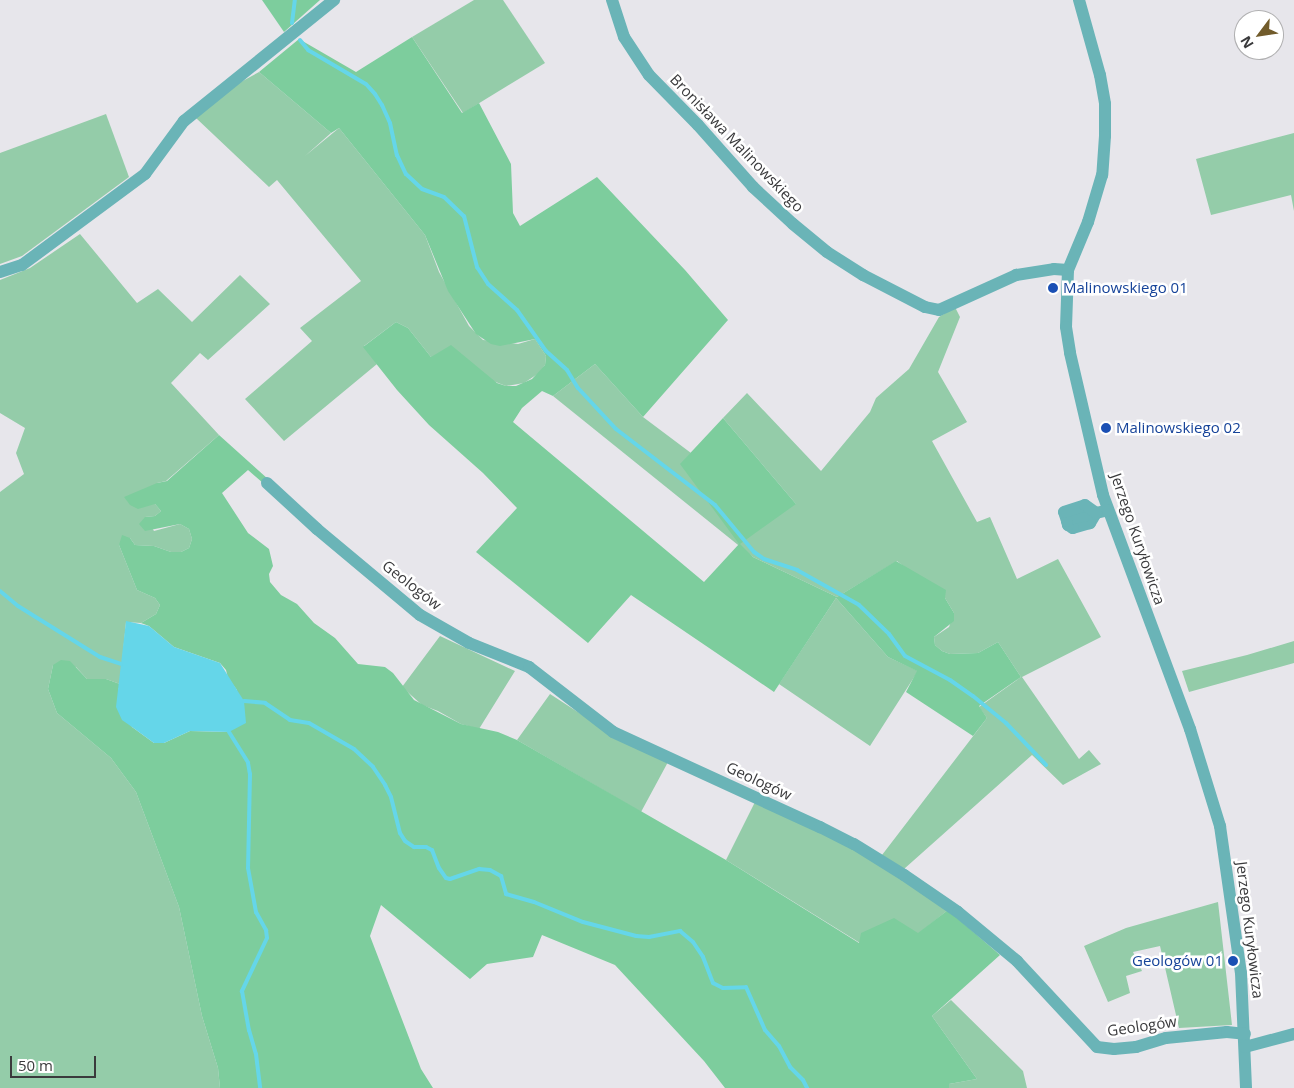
<!DOCTYPE html>
<meta charset="utf-8">
<style>
body{margin:0}
#map{position:relative;width:1294px;height:1088px;overflow:hidden;background:#e7e6eb;font-family:"Open Sans",sans-serif}
div>[style]{position:absolute}
[style*='--x']{left:calc(var(--x)*1px);top:calc(var(--y)*1px);width:calc(var(--w)*1px);rotate:calc(var(--a)*1deg)}
.green>*{inset:0;background:#94cca9}
.forest>*{inset:0;background:#7dcd9d}
.water>*{inset:0;background:#65d6e9}
.stream>*{height:4px;margin:-2px;padding:0 2px;transform-origin:2px;border-radius:2px;background:#65d6e9}
.minor>*{height:12px;margin:-6px;padding:0 6px;transform-origin:6px;border-radius:6px;background:#6ab4b7}
.dots>*{width:14px;height:14px;translate:-50% -50%;box-sizing:border-box;border:2px solid #fff;border-radius:50%}
span{translate:-50% -50%;white-space:nowrap;text-align:center;line-height:1.15;-webkit-text-stroke:5px #fff;paint-order:stroke}
.street-label{font-size:15px;color:#3a3a3c}
.transit-label{font-size:15px;color:#164399}
.left{translate:0 -50%;text-align:left}
.right{translate:-100% -50%;text-align:right}
.north{position:absolute;left:1234px;top:10px;width:50px;height:50px;box-sizing:border-box;background:#fff;border:1px solid #b0b0b1;border-radius:50%;rotate:239deg;font-size:14px;font-weight:700;line-height:20px;text-align:center;color:#3a3a3c}
.north::after{content:'';display:block;margin:auto;width:18px;height:22px;background:#715b2b;clip-path:polygon(50% 0,100% 100%,50% 72%,0 100%)}
.scale{position:absolute;left:10px;top:1056px;width:86px;height:22px;box-sizing:border-box;border:2px solid #3a3a3c;border-top:0;padding-left:6px;font-size:15px;line-height:18px;white-space:nowrap;color:#3a3a3c;-webkit-text-stroke:4px #fff;paint-order:stroke}
</style>
<div id="map">
<div class="green">
<i style="clip-path:polygon(474px 0,503px 0,545px 63px,463px 113px,412px 37px)"></i>
<i style="clip-path:polygon(259px 72px,331px 133px,305px 156px,339px 128px,425px 235px,439px 272px,469px 326px,483px 340px,518px 344px,535px 339px,546px 356px,545px 365px,539px 373px,524px 383px,506px 386px,431px 357px,408px 328px,396px 322px,364px 346px,377px 364px,284px 441px,245px 399px,312px 341px,300px 328px,361px 281px,277px 180px,269px 187px,196px 118px,239px 83px)"></i>
<i style="clip-path:polygon(106px 114px,129px 177px,22px 256px,0 264px,0 153px)"></i>
<i style="clip-path:polygon(1294px 133px,1294px 211px,1291px 195px,1211px 215px,1196px 159px)"></i>
<i style="clip-path:polygon(80px 234px,137px 303px,158px 289px,192px 322px,240px 275px,270px 304px,208px 360px,200px 353px,171px 383px,219px 435px,166px 481px,157px 483px,155px 504px,161px 511px,155px 516px,145px 517px,154px 531px,180px 524px,189px 529px,192px 539px,189px 548px,181px 552px,171px 552px,154px 546px,135px 545px,130px 538px,119px 545px,137px 590px,155px 598px,160px 605px,156px 614px,141px 623px,126px 622px,120px 684px,106px 679px,87px 679px,76px 667px,53px 665px,48px 689px,57px 713px,111px 758px,136px 792px,179px 907px,202px 1016px,218px 1068px,220px 1088px,0 1088px,0 492px,24px 474px,16px 453px,25px 428px,0 413px,0 280px,30px 268px)"></i>
<i style="clip-path:polygon(955px 307px,960px 317px,938px 372px,967px 422px,932px 441px,977px 522px,990px 517px,1017px 579px,1058px 559px,1101px 637px,1022px 677px,1079px 759px,1089px 750px,1101px 764px,1063px 785px,1032px 755px,904px 869px,882px 855px,987px 718px,979px 707px,1021px 677px,998px 642px,978px 653px,950px 654px,942px 651px,935px 645px,934px 637px,949px 627px,954px 613px,945px 598px,897px 561px,837px 597px,753px 557px,553px 396px,595px 364px,643px 417px,691px 453px,681px 464px,796px 504px,723px 418px,747px 393px,821px 471px,870px 412px,876px 398px,909px 369px,939px 317px)"></i>
<i style="clip-path:polygon(836px 598px,888px 657px,918px 671px,870px 746px,779px 684px)"></i>
<i style="clip-path:polygon(440px 636px,515px 671px,479px 729px,461px 724px,438px 711px,422px 705px,402px 687px)"></i>
<i style="clip-path:polygon(1294px 641px,1294px 663px,1189px 692px,1182px 671px,1247px 655px)"></i>
<i style="clip-path:polygon(550px 694px,624px 742px,668px 762px,641px 812px,517px 740px)"></i>
<i style="clip-path:polygon(756px 800px,851px 845px,948px 910px,918px 934px,860px 943px,726px 860px)"></i>
<i style="clip-path:polygon(1218px 902px,1232px 1025px,1179px 1028px,1160px 946px,1133px 952px,1142px 971px,1126px 976px,1130px 993px,1108px 1002px,1084px 946px,1126px 928px)"></i>
<i style="clip-path:polygon(951px 1000px,1023px 1071px,1027px 1088px,949px 1088px,949px 1084px,977px 1079px,932px 1016px)"></i>
</div>
<div class="forest">
<i style="clip-path:polygon(262px 0,320px 0,284px 32px)"></i>
<i style="clip-path:polygon(412px 37px,462px 113px,479px 103px,511px 164px,513px 213px,520px 226px,597px 177px,685px 270px,728px 320px,643px 417px,595px 364px,553px 396px,542px 391px,522px 408px,513px 422px,704px 582px,739px 544px,680px 464px,723px 418px,796px 504px,740px 544px,753px 557px,837px 597px,896px 561px,946px 590px,945px 598px,954px 613px,954px 621px,934px 637px,935px 645px,942px 651px,950px 654px,978px 653px,998px 642px,1021px 677px,979px 706px,987px 718px,973px 736px,906px 692px,917px 671px,888px 657px,836px 598px,774px 692px,631px 595px,588px 643px,476px 552px,517px 508px,483px 473px,429px 425px,397px 390px,363px 347px,396px 322px,408px 328px,431px 357px,451px 345px,497px 383px,506px 386px,516px 386px,532px 379px,545px 365px,546px 356px,535px 339px,500px 346px,491px 344px,476px 334px,448px 291px,425px 235px,339px 128px,331px 133px,259px 72px,299px 39px,356px 72px)"></i>
<i style="clip-path:polygon(219px 435px,268px 479px,263px 483px,248px 470px,222px 493px,248px 533px,269px 549px,273px 566px,269px 574px,270px 582px,281px 595px,297px 604px,314px 623px,335px 638px,358px 664px,385px 667px,393px 673px,414px 700px,461px 724px,498px 732px,517px 740px,726px 860px,859px 943px,861px 933px,894px 918px,918px 933px,948px 910px,1000px 955px,932px 1016px,977px 1079px,949px 1084px,949px 1088px,725px 1088px,704px 1061px,615px 965px,542px 935px,533px 957px,487px 964px,470px 979px,381px 905px,370px 936px,421px 1069px,433px 1088px,220px 1088px,218px 1068px,202px 1016px,179px 907px,136px 792px,111px 758px,57px 713px,48px 689px,53px 665px,61px 660px,70px 661px,87px 679px,106px 679px,120px 684px,118px 691px,132px 727px,154px 743px,164px 743px,190px 731px,229px 732px,237px 690px,228px 678px,226px 670px,220px 663px,174px 647px,149px 626px,141px 623px,156px 614px,160px 605px,155px 598px,137px 590px,119px 545px,122px 535px,130px 538px,135px 545px,154px 546px,171px 552px,181px 552px,189px 548px,192px 539px,189px 529px,180px 524px,145px 531px,139px 524px,145px 517px,155px 516px,161px 511px,155px 504px,138px 509px,130px 505px,124px 497px,157px 483px,167px 481px)"></i>
</div>
<div class="water">
<i style="clip-path:polygon(126px 621px,149px 626px,174px 647px,220px 663px,244px 701px,246px 723px,229px 732px,190px 731px,164px 743px,154px 743px,132px 727px,122px 720px,116px 707px)"></i>
</div>
<div class="stream">
<i style="--x:292;--y:23;--w:23;--a:-83"></i>
<i style="--x:300;--y:40;--w:13;--a:51"></i>
<i style="--x:308;--y:50;--w:67;--a:30.4"></i>
<i style="--x:366;--y:84;--w:13;--a:48"></i>
<i style="--x:375;--y:94;--w:13;--a:58"></i>
<i style="--x:382;--y:105;--w:20;--a:66"></i>
<i style="--x:390;--y:123;--w:33;--a:78"></i>
<i style="--x:397;--y:155;--w:21;--a:65"></i>
<i style="--x:406;--y:174;--w:22;--a:43"></i>
<i style="--x:422;--y:189;--w:23;--a:20"></i>
<i style="--x:444;--y:197;--w:28;--a:44"></i>
<i style="--x:464;--y:216;--w:53;--a:75.7"></i>
<i style="--x:477;--y:267;--w:20;--a:57"></i>
<i style="--x:488;--y:284;--w:39;--a:42"></i>
<i style="--x:517;--y:310;--w:50;--a:54.7"></i>
<i style="--x:546;--y:351;--w:28;--a:42"></i>
<i style="--x:567;--y:370;--w:21;--a:59"></i>
<i style="--x:578;--y:388;--w:56;--a:47.2"></i>
<i style="--x:616;--y:429;--w:125;--a:37.5"></i>
<i style="--x:715;--y:505;--w:61;--a:50.3"></i>
<i style="--x:754;--y:552;--w:12;--a:35"></i>
<i style="--x:764;--y:559;--w:35;--a:18"></i>
<i style="--x:797;--y:570;--w:71;--a:29.4"></i>
<i style="--x:859;--y:605;--w:42;--a:44"></i>
<i style="--x:889;--y:634;--w:27;--a:54"></i>
<i style="--x:905;--y:656;--w:51;--a:28.1"></i>
<i style="--x:950;--y:680;--w:28;--a:35"></i>
<i style="--x:973;--y:696;--w:43;--a:39.3"></i>
<i style="--x:1006;--y:723;--w:58;--a:46.4"></i>
<i style="--x:0;--y:591;--w:23;--a:40"></i>
<i style="--x:18;--y:606;--w:97;--a:31.9"></i>
<i style="--x:100;--y:657;--w:22;--a:18"></i>
<i style="--x:244;--y:701;--w:21;--a:5"></i>
<i style="--x:265;--y:703;--w:30;--a:34"></i>
<i style="--x:290;--y:720;--w:19;--a:9"></i>
<i style="--x:309;--y:723;--w:52;--a:30"></i>
<i style="--x:354;--y:749;--w:26;--a:43"></i>
<i style="--x:373;--y:767;--w:22;--a:56"></i>
<i style="--x:385;--y:785;--w:13;--a:63"></i>
<i style="--x:391;--y:797;--w:37;--a:76"></i>
<i style="--x:400;--y:833;--w:9;--a:58"></i>
<i style="--x:405;--y:841;--w:11;--a:34"></i>
<i style="--x:414;--y:847;--w:12;--a:0"></i>
<i style="--x:426;--y:847;--w:7;--a:27"></i>
<i style="--x:432;--y:850;--w:19;--a:69"></i>
<i style="--x:439;--y:868;--w:12;--a:55"></i>
<i style="--x:446;--y:878;--w:4;--a:14"></i>
<i style="--x:450;--y:879;--w:31;--a:-19"></i>
<i style="--x:479;--y:869;--w:11;--a:5"></i>
<i style="--x:490;--y:870;--w:13;--a:29"></i>
<i style="--x:501;--y:876;--w:19;--a:74"></i>
<i style="--x:506;--y:894;--w:29;--a:16"></i>
<i style="--x:534;--y:902;--w:53;--a:22.2"></i>
<i style="--x:583;--y:922;--w:55;--a:14.8"></i>
<i style="--x:636;--y:936;--w:13;--a:4"></i>
<i style="--x:649;--y:937;--w:32;--a:-11"></i>
<i style="--x:680;--y:931;--w:17;--a:40"></i>
<i style="--x:693;--y:942;--w:18;--a:56"></i>
<i style="--x:703;--y:957;--w:28;--a:69"></i>
<i style="--x:713;--y:983;--w:11;--a:27"></i>
<i style="--x:723;--y:988;--w:23;--a:-2"></i>
<i style="--x:746;--y:987;--w:47;--a:66.2"></i>
<i style="--x:765;--y:1030;--w:21;--a:49"></i>
<i style="--x:779;--y:1046;--w:24;--a:62"></i>
<i style="--x:790;--y:1067;--w:18;--a:45"></i>
<i style="--x:803;--y:1080;--w:9;--a:63"></i>
<i style="--x:229;--y:732;--w:36;--a:58"></i>
<i style="--x:248;--y:763;--w:11;--a:80"></i>
<i style="--x:250;--y:774;--w:94;--a:91.2"></i>
<i style="--x:248;--y:868;--w:45;--a:79.7"></i>
<i style="--x:256;--y:912;--w:21;--a:61"></i>
<i style="--x:266;--y:930;--w:8;--a:83"></i>
<i style="--x:267;--y:938;--w:59;--a:115.3"></i>
<i style="--x:242;--y:991;--w:40;--a:80"></i>
<i style="--x:249;--y:1030;--w:25;--a:74"></i>
<i style="--x:256;--y:1054;--w:34;--a:83"></i>
</div>
<div class="minor">
<i style="--x:612;--y:0;--w:39;--a:72"></i>
<i style="--x:624;--y:37;--w:45;--a:56.7"></i>
<i style="--x:649;--y:75;--w:70;--a:45.6"></i>
<i style="--x:698;--y:125;--w:83;--a:48.4"></i>
<i style="--x:753;--y:187;--w:54;--a:42.8"></i>
<i style="--x:793;--y:224;--w:44;--a:39.5"></i>
<i style="--x:827;--y:252;--w:43;--a:32.6"></i>
<i style="--x:863;--y:275;--w:70;--a:27.3"></i>
<i style="--x:925;--y:307;--w:14;--a:12"></i>
<i style="--x:939;--y:310;--w:85;--a:-24.4"></i>
<i style="--x:1016;--y:275;--w:38;--a:-9"></i>
<i style="--x:1054;--y:269;--w:14;--a:4"></i>
<i style="--x:1079;--y:0;--w:78;--a:74.4"></i>
<i style="--x:1100;--y:75;--w:29;--a:80"></i>
<i style="--x:1105;--y:104;--w:32;--a:90"></i>
<i style="--x:1105;--y:136;--w:39;--a:94"></i>
<i style="--x:1102;--y:175;--w:49;--a:106.6"></i>
<i style="--x:1088;--y:222;--w:52;--a:112.6"></i>
<i style="--x:1068;--y:270;--w:57;--a:92"></i>
<i style="--x:1066;--y:327;--w:26;--a:81"></i>
<i style="--x:1070;--y:353;--w:146;--a:76.9"></i>
<i style="--x:1103;--y:495;--w:250;--a:69.6"></i>
<i style="--x:1190;--y:729;--w:102;--a:72.8"></i>
<i style="--x:1220;--y:826;--w:148;--a:81.9"></i>
<i style="--x:1241;--y:973;--w:115;--a:87.5"></i>
<i style="--x:0;--y:272;--w:23;--a:-18"></i>
<i style="--x:22;--y:265;--w:153;--a:-36.5"></i>
<i style="--x:145;--y:174;--w:66;--a:-53.7"></i>
<i style="--x:184;--y:121;--w:193;--a:-38.9"></i>
<i style="--x:267;--y:483;--w:68;--a:42.6"></i>
<i style="--x:317;--y:529;--w:134;--a:39.9"></i>
<i style="--x:420;--y:615;--w:56;--a:29.7"></i>
<i style="--x:469;--y:643;--w:65;--a:21.8"></i>
<i style="--x:529;--y:667;--w:106;--a:37.7"></i>
<i style="--x:613;--y:732;--w:228;--a:24.7"></i>
<i style="--x:820;--y:827;--w:38;--a:27"></i>
<i style="--x:854;--y:844;--w:59;--a:31.8"></i>
<i style="--x:904;--y:875;--w:65;--a:34.4"></i>
<i style="--x:958;--y:912;--w:77;--a:39.7"></i>
<i style="--x:1017;--y:961;--w:117;--a:47.1"></i>
<i style="--x:1097;--y:1047;--w:17;--a:7"></i>
<i style="--x:1114;--y:1049;--w:22;--a:-5"></i>
<i style="--x:1136;--y:1047;--w:31;--a:-17"></i>
<i style="--x:1166;--y:1038;--w:61;--a:-5.6"></i>
<i style="--x:1227;--y:1032;--w:18;--a:6"></i>
<i style="--x:1096;--y:513;--w:12;--a:121"></i>
<i style="--x:1090;--y:523;--w:18;--a:164"></i>
<i style="--x:1073;--y:528;--w:6;--a:-149"></i>
<i style="--x:1068;--y:525;--w:4;--a:-104"></i>
<i style="--x:1067;--y:521;--w:4;--a:-34"></i>
<i style="--x:1070;--y:519;--w:39;--a:-13"></i>
<i style="--x:1067;--y:521;--w:9;--a:-108"></i>
<i style="--x:1064;--y:512;--w:22;--a:-18"></i>
<i style="--x:1085;--y:505;--w:14;--a:36"></i>
<i style="--x:1245;--y:1047;--w:51;--a:-14.9"></i>
</div>
<div class="dots">
<i style="left:1053px;top:288px;background:#1a4fb4"></i>
<i style="left:1106px;top:428px;background:#1a4fb4"></i>
<i style="left:1233px;top:961px;background:#1a4fb4"></i>
</div>
<div class="street-label">
<span style="left:737px;top:143px;rotate:46deg">Bronisława Malinowskiego</span>
<span style="left:1138px;top:539px;rotate:71deg">Jerzego Kuryłowicza</span>
<span style="left:412px;top:585px;rotate:38deg">Geologów</span>
<span style="left:759px;top:781px;rotate:25deg">Geologów</span>
<span style="left:1250px;top:930px;rotate:83deg">Jerzego Kuryłowicza</span>
<span style="left:1142px;top:1026px;rotate:-8deg">Geologów</span>
</div>
<div class="transit-label">
<span class="left" style="left:1063px;top:288px">Malinowskiego 01</span>
<span class="left" style="left:1116px;top:428px">Malinowskiego 02</span>
<span class="right" style="left:1223px;top:961px">Geologów 01</span>
</div>
<div class="north">N</div>
<div class="scale">50 m</div>
</div>
